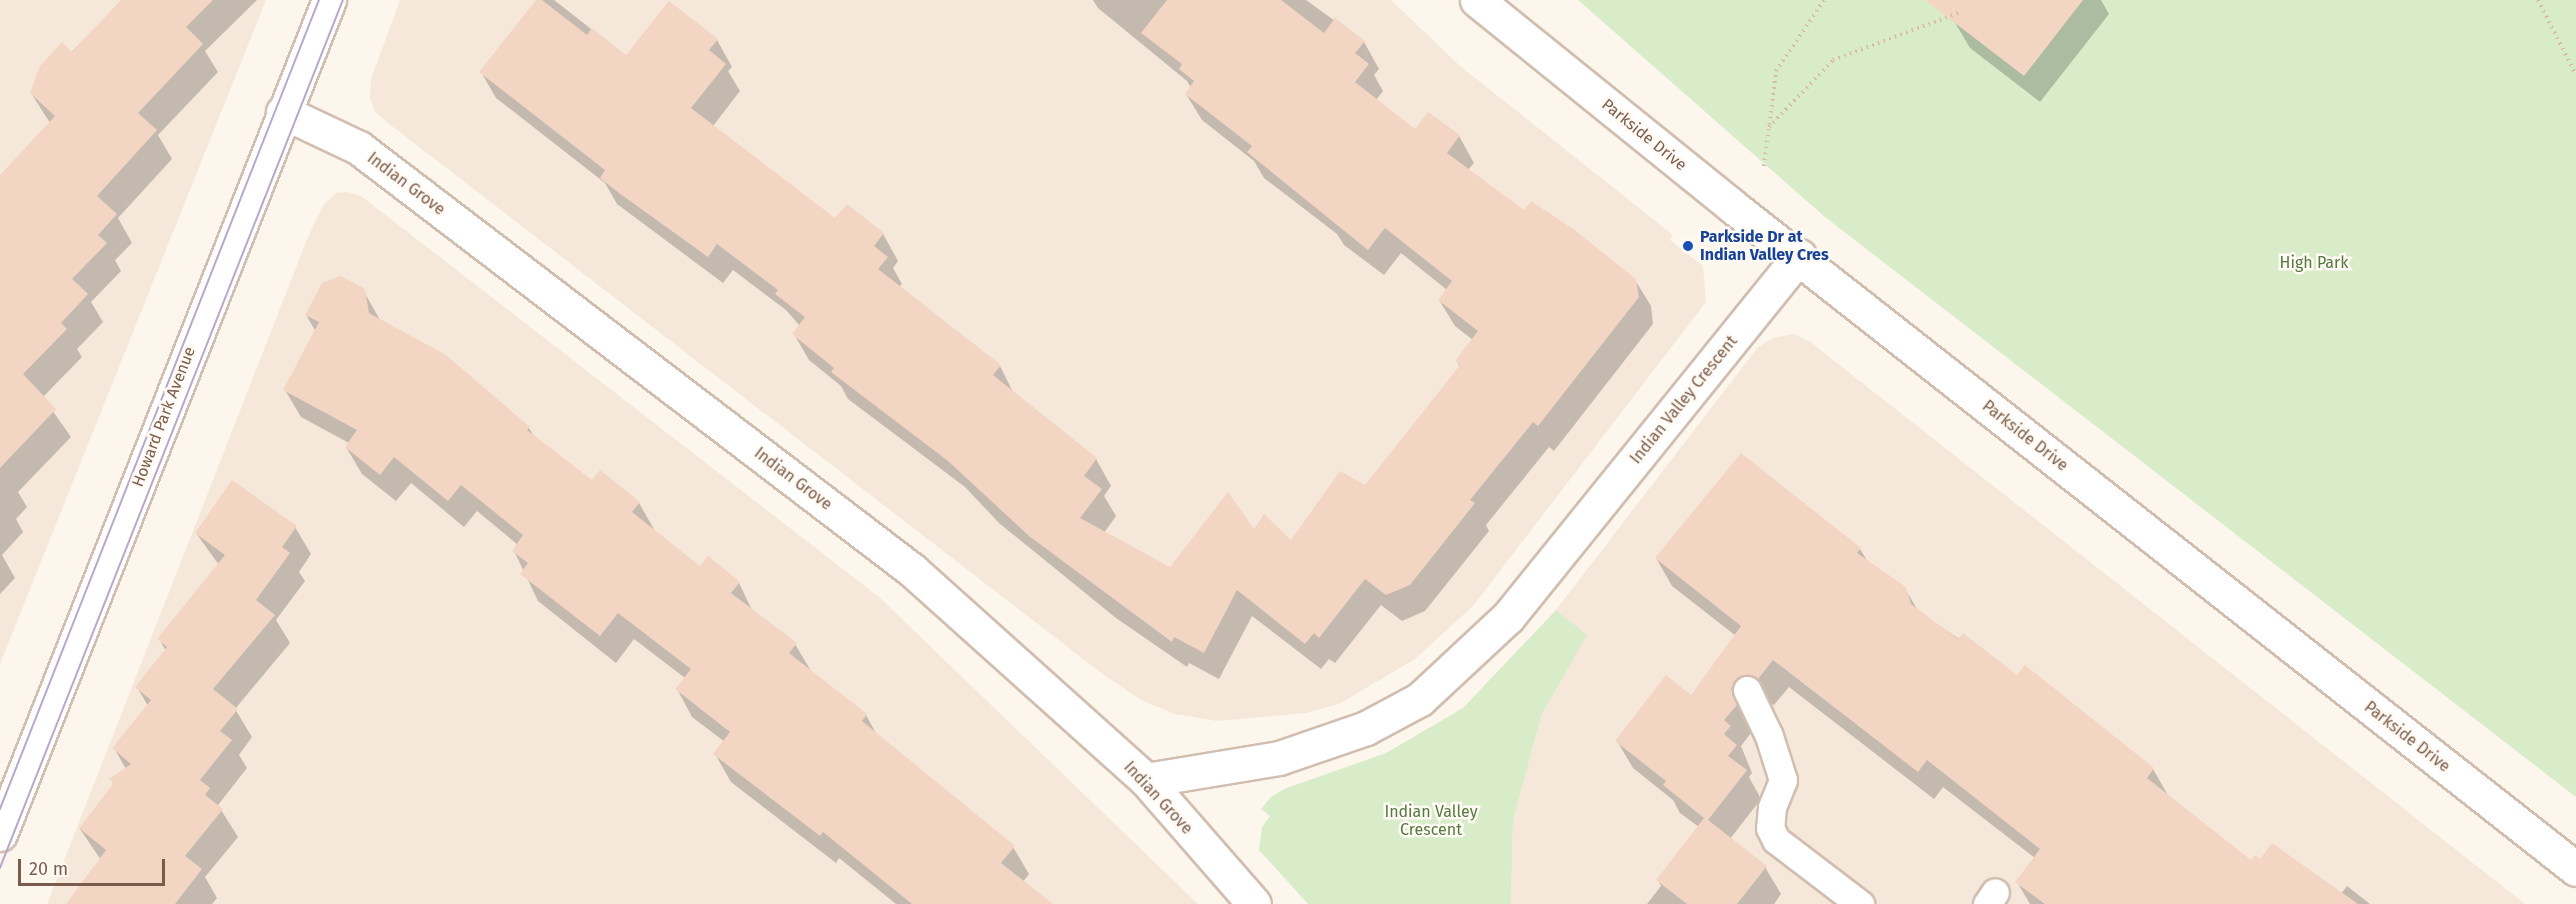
<!DOCTYPE html>
<style>
body{margin:0}
#map{position:relative;width:2576px;height:904px;overflow:hidden;background:#fdf6ec;font-family:"Fira Sans",sans-serif}
div>[style]{position:absolute}
[style*='--x']{left:calc(var(--x)*1px);top:calc(var(--y)*1px);width:calc(var(--w)*1px);rotate:calc(var(--a)*1deg)}
.residential>*{inset:0;background:#f5e8da}
.green>*{inset:0;background:#d8ecc9}
.shadow>*{inset:0;background:#0003}
.building>*{inset:0;background:#f3d5c3}
.path>*{height:4px;margin-top:-2px;transform-origin:0;background:repeating-linear-gradient(90deg,#d9b8a5 0 1.5px,transparent 0 6px)}
.roads{filter:drop-shadow(2px 0 #d1beb0) drop-shadow(-2px 0 #d1beb0) drop-shadow(0 2px #d1beb0) drop-shadow(0 -2px #d1beb0)}
.service>*{height:27px;margin:-13.5px;padding:0 13.5px;transform-origin:13.5px;border-radius:13.5px;background:#fff}
.minor>*{height:33px;margin:-16.5px;padding:0 16.5px;transform-origin:16.5px;border-radius:16.5px;background:#fff}
.tertiary>*{height:33px;margin:-16.5px;padding:0 16.5px;transform-origin:16.5px;border-radius:16.5px;background:#fff}
.secondary>*{height:33px;margin:-16.5px;padding:0 16.5px;transform-origin:16.5px;border-radius:16.5px;background:#fff}
.tram>*{height:1.5px;margin:-0.75px;padding:0 0.75px;transform-origin:0.75px;border-radius:0.75px;background:#b9a8c9}
.dots>*{width:16px;height:16px;translate:-50% -50%;box-sizing:border-box;border:3px solid #fffaf3;border-radius:50%}
span{translate:-50% -50%;white-space:nowrap;text-align:center;line-height:1.15;-webkit-text-stroke:5px #fffaf3;paint-order:stroke}
.street-label{font-size:16px;color:#7a5c4d}
.transit-label{font-size:16px;color:#164399;font-weight:700}
.left{translate:0 -50%;text-align:left}
.park-label{font-size:16px;color:#537a41}
.scale{position:absolute;left:18px;top:859px;width:147px;height:27px;box-sizing:border-box;border:3px solid #7a5c4d;border-top:0;padding-left:8px;font-size:18px;line-height:21px;white-space:nowrap;color:#7a5c4d;-webkit-text-stroke:4px #fffaf3;paint-order:stroke}
</style>
<div id="map">
<div class="residential">
<i style="clip-path:polygon(0 0,266px 0,0 664px)"></i>
<i style="clip-path:polygon(400px 0,1391px 0,1460px 66px,1673px 235px,1670px 240px,1703px 266px,1706px 302px,1473px 606px,1415px 659px,1339px 704px,1306px 713px,1217px 721px,1175px 714px,1141px 700px,1104px 675px,388px 123px,375px 112px,370px 98px,371px 79px)"></i>
<i style="clip-path:polygon(347px 192px,361px 196px,879px 597px,1198px 904px,47px 904px,308px 237px,324px 204px,336px 193px)"></i>
<i style="clip-path:polygon(1793px 334px,1809px 341px,2525px 904px,1511px 904px,1513px 821px,1542px 714px,1586px 635px,1556px 610px,1758px 347px,1773px 338px)"></i>
</div>
<div class="green">
<i style="clip-path:polygon(1578px 0,2576px 0,2576px 797px,1825px 217px)"></i>
<i style="clip-path:polygon(1556px 610px,1587px 635px,1542px 714px,1513px 821px,1511px 904px,1308px 904px,1259px 850px,1262px 827px,1270px 816px,1261px 809px,1271px 797px,1284px 789px,1386px 753px,1463px 708px)"></i>
</div>
<div class="shadow">
<i style="clip-path:polygon(123px 0,257px 0,205px 51px,218px 72px,158px 135px,172px 159px,118px 218px,132px 243px,115px 260px,121px 271px,91px 302px,103px 322px,77px 349px,82px 357px,43px 397px,71px 437px,18px 492px,27px 507px,16px 519px,23px 532px,2px 555px,15px 578px,0 594px,0 177px,50px 123px,31px 93px)"></i>
<i style="clip-path:polygon(538px 0,554px 0,627px 57px,717px 40px,732px 67px,728px 71px,740px 91px,713px 126px,836px 220px,847px 206px,883px 234px,898px 261px,893px 268px,902px 284px,899px 287px,1000px 366px,1014px 394px,1096px 459px,1111px 486px,1104px 496px,1116px 516px,1104px 533px,1170px 569px,1254px 531px,1291px 542px,1365px 487px,1460px 367px,1457px 362px,1473px 340px,1455px 326px,1439px 300px,1447px 290px,1401px 253px,1384px 275px,1344px 245px,1337px 234px,1264px 178px,1254px 161px,1202px 120px,1186px 94px,1191px 88px,1187px 81px,1098px 8px,1093px 0,1306px 0,1364px 42px,1379px 69px,1374px 75px,1383px 91px,1376px 100px,1415px 131px,1429px 114px,1459px 136px,1474px 163px,1468px 170px,1524px 212px,1635px 280px,1651px 306px,1653px 324px,1554px 451px,1549px 447px,1486px 525px,1489px 531px,1425px 611px,1402px 621px,1381px 605px,1335px 663px,1329px 659px,1321px 669px,1252px 616px,1219px 679px,1189px 663px,1187px 667px,1116px 618px,999px 523px,965px 487px,848px 399px,841px 386px,809px 360px,794px 334px,800px 326px,786px 310px,733px 270px,723px 283px,617px 204px,605px 183px,496px 98px,481px 72px)"></i>
<i style="clip-path:polygon(1970px 0,2101px 0,2109px 14px,2040px 102px,1970px 48px,1954px 21px)"></i>
<i style="clip-path:polygon(363px 290px,380px 320px,529px 428px,535px 438px,592px 482px,639px 503px,655px 531px,701px 568px,739px 583px,753px 612px,795px 644px,811px 671px,866px 715px,878px 737px,1013px 847px,1029px 874px,1022px 883px,1049px 904px,896px 904px,839px 858px,836px 863px,731px 782px,715px 754px,725px 742px,692px 717px,677px 689px,685px 678px,634px 639px,616px 663px,538px 601px,514px 551px,518px 545px,477px 511px,464px 527px,411px 483px,396px 501px,362px 474px,346px 447px,349px 443px,301px 417px,285px 390px,316px 332px,306px 315px)"></i>
<i style="clip-path:polygon(1741px 455px,1860px 549px,1868px 562px,1905px 589px,1919px 612px,2153px 769px,2169px 797px,2252px 862px,2341px 894px,2347px 886px,2370px 904px,2030px 904px,2017px 882px,2035px 858px,1943px 787px,1934px 799px,1789px 687px,1774px 705px,1764px 701px,1746px 718px,1751px 733px,1741px 746px,1752px 773px,1749px 777px,1761px 799px,1730px 839px,1765px 867px,1781px 894px,1774px 904px,1647px 904px,1661px 886px,1658px 880px,1699px 827px,1680px 813px,1673px 800px,1633px 768px,1617px 741px,1691px 697px,1736px 636px,1672px 586px,1656px 558px)"></i>
<i style="clip-path:polygon(295px 527px,311px 554px,299px 572px,305px 581px,276px 620px,290px 643px,235px 709px,252px 737px,239px 755px,247px 768px,218px 805px,238px 837px,205px 877px,217px 898px,212px 904px,68px 904px,101px 860px,80px 829px,114px 785px,111px 779px,126px 769px,114px 748px,148px 706px,137px 687px,166px 651px,159px 639px,219px 565px,196px 533px)"></i>
</div>
<div class="building">
<i style="clip-path:polygon(121px 0,213px 0,186px 27px,203px 44px,138px 113px,157px 130px,97px 196px,117px 214px,98px 235px,107px 243px,72px 279px,88px 294px,61px 323px,67px 329px,23px 374px,56px 409px,0 468px,0 175px,55px 116px,30px 93px,40px 66px,62px 42px,72px 52px)"></i>
<i style="clip-path:polygon(536px 0,542px 0,587px 35px,592px 28px,626px 55px,669px 1px,718px 39px,709px 50px,726px 64px,691px 108px,835px 218px,847px 204px,884px 233px,874px 246px,888px 257px,878px 269px,1001px 365px,993px 375px,1097px 458px,1084px 476px,1102px 489px,1080px 518px,1170px 567px,1228px 492px,1254px 529px,1264px 514px,1291px 540px,1340px 471px,1365px 485px,1460px 365px,1455px 361px,1478px 331px,1438px 300px,1452px 281px,1385px 228px,1368px 250px,1247px 152px,1252px 146px,1185px 94px,1194px 81px,1179px 69px,1182px 64px,1141px 33px,1167px 0,1281px 0,1324px 33px,1335px 18px,1365px 41px,1355px 53px,1369px 64px,1355px 82px,1415px 129px,1428px 112px,1460px 135px,1447px 153px,1524px 210px,1531px 201px,1576px 231px,1636px 279px,1639px 297px,1538px 426px,1533px 422px,1470px 500px,1475px 503px,1410px 585px,1386px 595px,1365px 579px,1319px 638px,1314px 633px,1305px 644px,1237px 590px,1204px 653px,1174px 637px,1172px 642px,1029px 536px,948px 461px,831px 372px,834px 368px,792px 334px,805px 317px,775px 294px,778px 290px,717px 244px,708px 257px,619px 193px,600px 178px,605px 170px,479px 72px)"></i>
<i style="clip-path:polygon(1925px 0,2083px 0,2024px 76px)"></i>
<i style="clip-path:polygon(341px 276px,365px 289px,369px 313px,446px 355px,530px 427px,527px 430px,592px 480px,600px 470px,640px 502px,632px 512px,700px 566px,708px 556px,740px 582px,731px 593px,797px 643px,789px 653px,867px 714px,862px 721px,1015px 846px,1001px 863px,1053px 904px,912px 904px,823px 832px,820px 836px,713px 754px,730px 732px,675px 689px,691px 669px,618px 613px,600px 636px,520px 574px,528px 563px,512px 551px,523px 535px,461px 485px,448px 501px,394px 457px,380px 475px,345px 447px,357px 430px,283px 390px,319px 322px,305px 315px,322px 283px)"></i>
<i style="clip-path:polygon(1741px 453px,1861px 548px,1857px 553px,1906px 587px,1911px 604px,1958px 639px,1963px 633px,2017px 675px,2025px 665px,2154px 768px,2147px 778px,2251px 860px,2255px 855px,2260px 859px,2272px 843px,2358px 904px,2045px 904px,2015px 882px,2040px 849px,1927px 760px,1918px 772px,1773px 660px,1758px 679px,1748px 674px,1734px 682px,1731px 689px,1737px 705px,1724px 720px,1731px 726px,1724px 734px,1737px 745px,1728px 756px,1747px 770px,1708px 820px,1767px 866px,1737px 904px,1687px 904px,1656px 880px,1704px 818px,1663px 785px,1666px 781px,1615px 741px,1666px 675px,1691px 695px,1741px 626px,1655px 558px)"></i>
<i style="clip-path:polygon(232px 480px,297px 526px,282px 547px,290px 553px,256px 600px,275px 615px,213px 689px,238px 709px,220px 731px,232px 740px,200px 780px,210px 788px,205px 795px,223px 809px,185px 856px,202px 869px,175px 904px,66px 904px,106px 850px,79px 828px,114px 783px,109px 779px,131px 764px,112px 748px,151px 700px,135px 687px,167px 647px,157px 639px,225px 555px,195px 533px)"></i>
</div>
<div class="path">
<i style="--x:2538;--y:0;--w:84;--a:63.1"></i>
<i style="--x:1769;--y:127;--w:93;--a:-46.3"></i>
<i style="--x:1833;--y:60;--w:134;--a:-20.6"></i>
<i style="--x:1764;--y:166;--w:96;--a:-82.8"></i>
<i style="--x:1776;--y:71;--w:86;--a:-55.9"></i>
</div>
<div class="roads">
<div class="service">
<i style="--x:1747;--y:690;--w:51;--a:64.4"></i>
<i style="--x:1769;--y:736;--w:46;--a:72.3"></i>
<i style="--x:1783;--y:780;--w:29;--a:112"></i>
<i style="--x:1772;--y:807;--w:21;--a:95"></i>
<i style="--x:1770;--y:828;--w:13;--a:63"></i>
<i style="--x:1776;--y:840;--w:106;--a:37.3"></i>
<i style="--x:1987;--y:904;--w:14;--a:-56"></i>
</div>
<div class="minor">
<i style="--x:283;--y:112;--w:84;--a:25.3"></i>
<i style="--x:359;--y:148;--w:696;--a:37.35"></i>
<i style="--x:912;--y:570;--w:314;--a:41.9"></i>
<i style="--x:1146;--y:780;--w:164;--a:48.9"></i>
<i style="--x:1146;--y:780;--w:135;--a:-9.4"></i>
<i style="--x:1279;--y:758;--w:92;--a:-19"></i>
<i style="--x:1366;--y:728;--w:61;--a:-28.2"></i>
<i style="--x:1420;--y:699;--w:120;--a:-43"></i>
<i style="--x:1508;--y:617;--w:464;--a:-51.1"></i>
</div>
<div class="tertiary">
<i style="--x:0;--y:834;--w:897;--a:-68.47"></i>
</div>
<div class="secondary">
<i style="--x:1477;--y:0;--w:328;--a:38.9"></i>
<i style="--x:1732;--y:206;--w:1073;--a:38.15"></i>
</div>
</div>
<div class="tram">
<i style="--x:0;--y:809;--w:870;--a:-68.48"></i>
<i style="--x:0;--y:868;--w:933;--a:-68.44"></i>
</div>
<div class="dots">
<i style="left:1688px;top:246px;background:#1a4fb4"></i>
</div>
<div class="street-label">
<span style="left:1644px;top:135px;rotate:39deg">Parkside Drive</span>
<span style="left:406px;top:184px;rotate:37deg">Indian Grove</span>
<span style="left:1684px;top:400px;rotate:-51deg">Indian Valley Crescent</span>
<span style="left:164px;top:417px;rotate:-69deg">Howard Park Avenue</span>
<span style="left:2025px;top:436px;rotate:38deg">Parkside Drive</span>
<span style="left:793px;top:479px;rotate:37deg">Indian Grove</span>
<span style="left:2407px;top:737px;rotate:38deg">Parkside Drive</span>
<span style="left:1158px;top:798px;rotate:47deg">Indian Grove</span>
</div>
<div class="transit-label">
<span class="left" style="left:1700px;top:246px">Parkside Dr at<br>Indian Valley Cres</span>
</div>
<div class="park-label">
<span style="left:2314px;top:263px">High Park</span>
<span style="left:1431px;top:821px">Indian Valley<br>Crescent</span>
</div>
<div class="scale">20 m</div>
</div>
